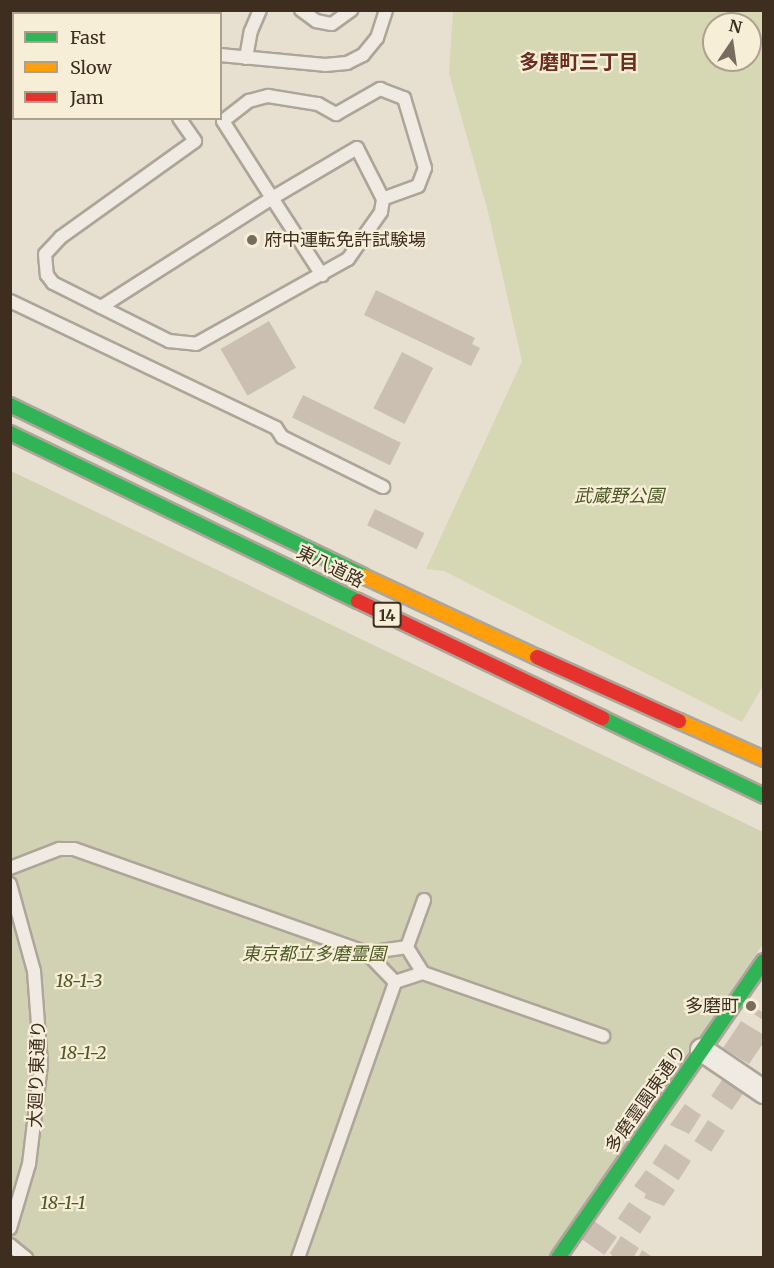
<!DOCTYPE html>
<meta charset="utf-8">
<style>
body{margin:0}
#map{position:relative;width:774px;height:1268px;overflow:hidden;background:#e7e0d1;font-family:Merriweather,"Noto Sans JP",serif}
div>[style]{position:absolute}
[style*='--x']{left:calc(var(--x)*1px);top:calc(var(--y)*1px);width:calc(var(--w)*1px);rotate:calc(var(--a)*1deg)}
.green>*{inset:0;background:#d6d7b3}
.cemetery>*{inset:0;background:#d1d1b3}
.building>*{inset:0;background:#cbbfb2;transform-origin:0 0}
.roads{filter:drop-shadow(2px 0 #ada599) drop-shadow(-2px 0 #ada599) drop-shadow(0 2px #ada599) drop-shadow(0 -2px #ada599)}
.lane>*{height:12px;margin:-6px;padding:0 6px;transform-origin:6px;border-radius:6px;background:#efebe3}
.street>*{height:22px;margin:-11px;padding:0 11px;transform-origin:11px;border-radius:11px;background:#efebe3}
.fast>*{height:14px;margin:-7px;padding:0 7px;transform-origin:7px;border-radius:7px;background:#30b455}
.slow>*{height:14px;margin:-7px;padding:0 7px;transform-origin:7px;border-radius:7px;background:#ff9f0a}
.jam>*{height:14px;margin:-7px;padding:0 7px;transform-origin:7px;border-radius:7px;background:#e5322d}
.dots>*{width:16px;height:16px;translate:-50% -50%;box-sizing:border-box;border:3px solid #f7eed8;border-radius:50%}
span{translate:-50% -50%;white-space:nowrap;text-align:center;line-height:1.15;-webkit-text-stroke:4.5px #f7eed8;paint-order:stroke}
.shield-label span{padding:2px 4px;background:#f7eed8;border:2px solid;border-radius:4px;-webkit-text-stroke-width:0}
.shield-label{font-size:16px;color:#3d2e20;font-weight:700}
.poi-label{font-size:18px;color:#3d2e20}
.left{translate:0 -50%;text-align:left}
.right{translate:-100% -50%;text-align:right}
.park-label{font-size:18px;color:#4d5a26;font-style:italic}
.street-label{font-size:18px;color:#3d2e20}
.neighbourhood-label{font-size:20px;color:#6b2e1e;font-weight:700}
.frame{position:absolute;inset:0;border:12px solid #3d2e20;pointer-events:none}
.legend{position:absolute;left:12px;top:12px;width:210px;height:108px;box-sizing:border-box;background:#f7eed8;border:2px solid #ada18e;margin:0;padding:8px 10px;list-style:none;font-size:18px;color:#3d2e20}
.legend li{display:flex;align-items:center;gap:12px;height:30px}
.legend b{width:30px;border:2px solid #ada18e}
.north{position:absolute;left:702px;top:12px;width:60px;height:60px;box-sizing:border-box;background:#f7eed8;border:2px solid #ada18e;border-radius:50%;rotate:13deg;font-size:16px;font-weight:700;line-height:24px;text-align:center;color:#3d2e20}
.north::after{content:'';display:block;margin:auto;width:21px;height:27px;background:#786c5e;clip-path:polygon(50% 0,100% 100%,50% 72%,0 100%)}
</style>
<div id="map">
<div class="green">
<i style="clip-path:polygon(evenodd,453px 11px,763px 11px,764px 684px,742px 722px,444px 571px,426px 569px,522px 361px,488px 212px,449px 73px,453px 11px,714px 24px,750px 24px,750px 60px,714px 60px,714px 24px)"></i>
</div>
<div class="cemetery">
<i style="clip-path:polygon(11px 471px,763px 832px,763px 944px,548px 1257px,11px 1257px)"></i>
</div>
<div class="building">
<i style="clip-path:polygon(376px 290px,475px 338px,472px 344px,480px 348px,471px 366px,364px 315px)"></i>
<i style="left:269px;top:321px;width:54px;height:56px;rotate:60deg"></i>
<i style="left:402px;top:352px;width:35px;height:63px;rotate:27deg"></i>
<i style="left:303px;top:395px;width:109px;height:25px;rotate:26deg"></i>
<i style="left:375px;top:509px;width:55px;height:18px;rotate:26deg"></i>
<i style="clip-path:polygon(757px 1009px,764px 1013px,764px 1021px,754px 1014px)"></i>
<i style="clip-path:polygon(741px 1021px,764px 1035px,764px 1042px,749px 1064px,723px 1048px)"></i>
<i style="left:724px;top:1077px;width:25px;height:23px;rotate:34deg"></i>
<i style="clip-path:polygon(685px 1104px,701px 1115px,689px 1134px,670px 1125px)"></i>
<i style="left:708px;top:1120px;width:20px;height:25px;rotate:33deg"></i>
<i style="left:665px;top:1144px;width:31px;height:23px;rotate:33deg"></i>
<i style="clip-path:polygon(646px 1170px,675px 1190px,664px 1206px,644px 1198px,646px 1194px,634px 1186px)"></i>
<i style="left:629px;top:1202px;width:27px;height:20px;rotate:34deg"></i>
<i style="left:594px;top:1221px;width:28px;height:22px;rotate:35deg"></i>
<i style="clip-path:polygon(621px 1236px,639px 1248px,633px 1258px,614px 1258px,610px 1253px)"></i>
<i style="clip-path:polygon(642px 1250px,654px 1258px,638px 1258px)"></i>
</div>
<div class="roads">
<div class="lane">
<i style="--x:301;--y:10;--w:19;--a:36"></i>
<i style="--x:316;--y:21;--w:16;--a:11"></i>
<i style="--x:332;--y:24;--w:24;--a:-36"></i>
<i style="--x:36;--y:14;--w:4;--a:-90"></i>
<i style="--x:209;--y:14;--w:4;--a:-90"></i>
<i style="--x:10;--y:25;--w:4;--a:14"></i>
<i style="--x:220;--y:55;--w:105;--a:5.4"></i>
<i style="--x:325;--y:65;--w:22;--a:-5"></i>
<i style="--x:347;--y:63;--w:18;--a:-27"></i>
<i style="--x:363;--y:55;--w:22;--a:-51"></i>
<i style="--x:377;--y:38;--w:29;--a:-72"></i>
<i style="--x:246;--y:58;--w:27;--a:-80"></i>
<i style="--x:251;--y:31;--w:23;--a:-67"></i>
<i style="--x:179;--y:118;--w:28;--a:55"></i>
<i style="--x:195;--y:141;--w:165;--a:144.4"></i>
<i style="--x:61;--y:237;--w:23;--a:133"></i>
<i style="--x:45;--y:254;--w:21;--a:85"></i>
<i style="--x:47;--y:275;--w:10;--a:53"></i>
<i style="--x:53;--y:283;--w:130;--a:26.6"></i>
<i style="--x:169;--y:341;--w:27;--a:6"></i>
<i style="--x:196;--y:344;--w:174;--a:-29.2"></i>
<i style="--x:348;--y:259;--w:57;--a:-54.9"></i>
<i style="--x:381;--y:212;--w:13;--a:-81"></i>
<i style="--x:383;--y:199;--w:57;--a:-117"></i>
<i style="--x:357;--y:148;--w:99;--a:149.5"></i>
<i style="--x:272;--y:198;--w:91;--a:-122.5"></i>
<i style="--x:223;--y:121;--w:33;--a:-38"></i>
<i style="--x:249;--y:101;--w:20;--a:-15"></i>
<i style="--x:268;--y:96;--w:51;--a:9.1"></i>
<i style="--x:318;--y:104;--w:21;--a:29"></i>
<i style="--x:336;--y:114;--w:51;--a:-29.6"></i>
<i style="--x:380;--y:89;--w:26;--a:21"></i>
<i style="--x:404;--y:98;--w:73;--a:73.3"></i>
<i style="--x:425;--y:168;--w:19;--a:111"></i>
<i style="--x:418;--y:186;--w:37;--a:160"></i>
<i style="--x:10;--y:301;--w:295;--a:25.5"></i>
<i style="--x:276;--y:428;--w:11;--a:56"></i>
<i style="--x:282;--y:437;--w:113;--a:26.3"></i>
<i style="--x:101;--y:307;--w:203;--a:-32.5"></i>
<i style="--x:272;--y:198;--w:92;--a:57"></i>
<i style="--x:10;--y:868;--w:53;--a:-21.2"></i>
<i style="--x:59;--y:849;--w:15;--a:0"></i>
<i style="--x:74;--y:849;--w:311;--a:19.5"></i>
<i style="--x:10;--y:884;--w:90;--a:74.6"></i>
<i style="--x:34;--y:971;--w:93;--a:85.7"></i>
<i style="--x:41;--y:1064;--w:101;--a:96.8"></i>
<i style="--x:29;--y:1164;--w:67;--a:106.5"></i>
<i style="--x:407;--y:947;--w:50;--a:-70.1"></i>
<i style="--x:423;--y:973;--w:31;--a:-122"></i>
<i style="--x:407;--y:947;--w:40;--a:171.5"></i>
<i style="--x:367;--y:953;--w:40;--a:46"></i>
<i style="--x:395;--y:982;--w:29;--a:-18"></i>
<i style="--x:423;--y:973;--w:191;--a:19.3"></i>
<i style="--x:10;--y:1245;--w:21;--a:39"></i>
<i style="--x:298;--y:1258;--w:293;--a:-70.6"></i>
</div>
<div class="street">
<i style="--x:702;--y:1050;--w:75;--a:34.1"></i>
</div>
<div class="fast">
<i style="--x:10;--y:405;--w:392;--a:25.8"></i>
<i style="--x:10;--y:433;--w:386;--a:25.8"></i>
<i style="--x:602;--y:718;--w:180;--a:25.7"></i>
<i style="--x:558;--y:1258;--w:361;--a:-55.3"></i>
</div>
<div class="slow">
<i style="--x:363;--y:576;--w:192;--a:25"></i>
<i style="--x:679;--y:721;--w:93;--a:24.1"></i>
</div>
<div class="jam">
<i style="--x:358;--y:601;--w:271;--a:25.6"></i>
<i style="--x:537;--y:657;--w:156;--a:24.3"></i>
</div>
</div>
<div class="dots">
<i style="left:252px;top:240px;background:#786c5e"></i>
<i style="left:751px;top:1006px;background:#786c5e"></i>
</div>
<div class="shield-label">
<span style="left:387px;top:615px">14</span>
</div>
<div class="poi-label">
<span class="left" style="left:264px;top:240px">府中運転免許試験場</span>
<span class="right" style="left:739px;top:1006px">多磨町</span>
</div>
<div class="park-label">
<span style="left:619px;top:496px">武蔵野公園</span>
<span style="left:314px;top:954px">東京都立多磨霊園</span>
<span style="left:79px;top:981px">18-1-3</span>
<span style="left:83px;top:1053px">18-1-2</span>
<span style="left:63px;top:1203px">18-1-1</span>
</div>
<div class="street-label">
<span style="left:330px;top:567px;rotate:26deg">東八道路</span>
<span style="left:37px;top:1074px;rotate:-88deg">大廻り東通り</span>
<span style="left:646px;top:1099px;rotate:-55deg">多磨霊園東通り</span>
</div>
<div class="neighbourhood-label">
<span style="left:579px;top:61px">多磨町三丁目</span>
</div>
<div class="frame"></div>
<ul class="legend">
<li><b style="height:8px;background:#30b455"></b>Fast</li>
<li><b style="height:8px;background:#ff9f0a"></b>Slow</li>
<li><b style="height:8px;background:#e5322d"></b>Jam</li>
</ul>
<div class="north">N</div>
</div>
